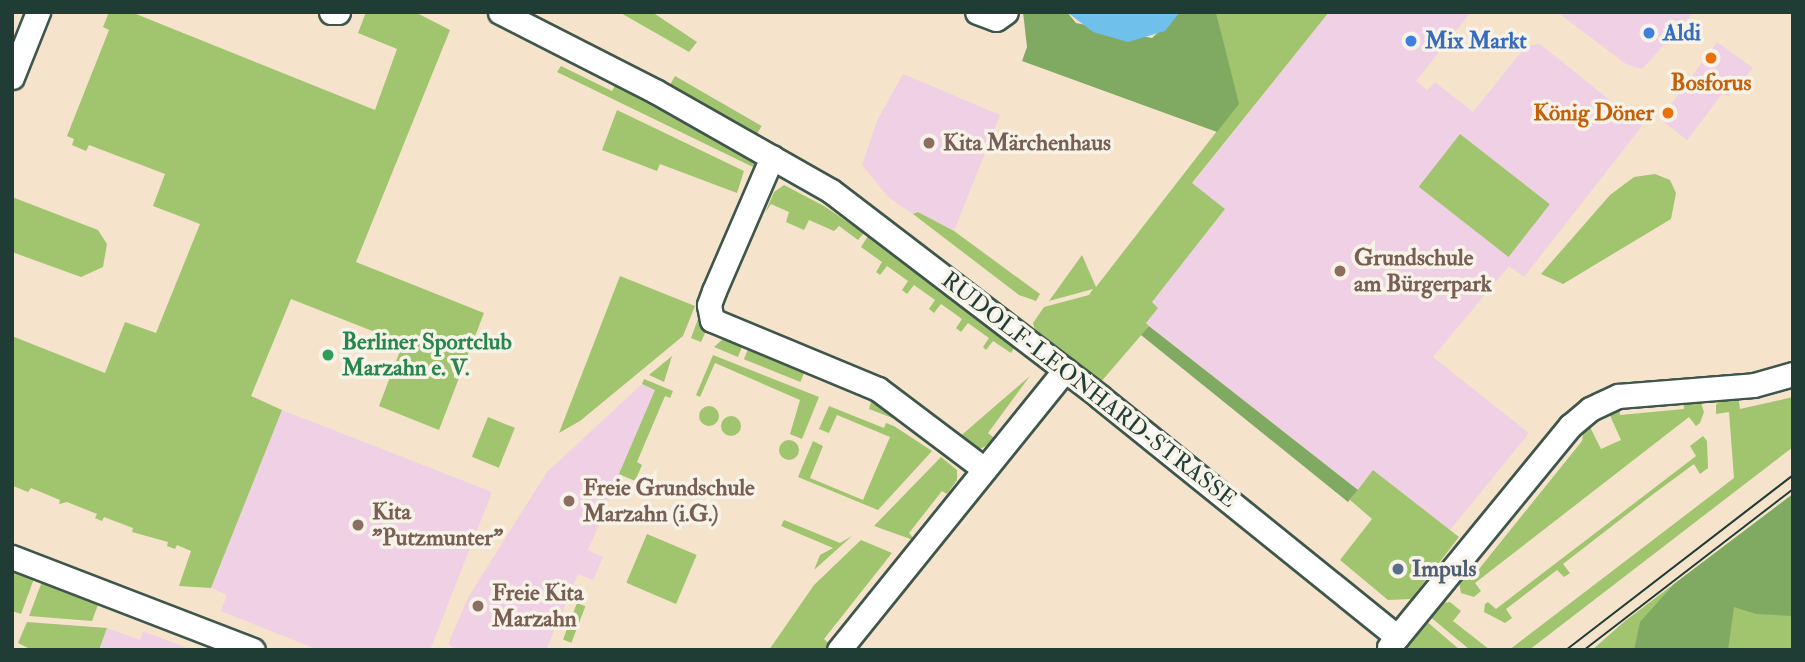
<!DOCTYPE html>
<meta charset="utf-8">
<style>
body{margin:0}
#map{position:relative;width:1805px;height:662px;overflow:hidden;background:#f5e3cc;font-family:"IM FELL Double Pica",serif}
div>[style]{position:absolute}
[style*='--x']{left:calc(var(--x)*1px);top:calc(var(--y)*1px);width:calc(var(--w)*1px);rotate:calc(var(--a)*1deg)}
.built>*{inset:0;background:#f0d0e4}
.green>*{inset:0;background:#a1c56f;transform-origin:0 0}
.round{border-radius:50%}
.forest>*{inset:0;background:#80aa62}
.water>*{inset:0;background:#6fc0eb}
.roads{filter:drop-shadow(2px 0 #3f564b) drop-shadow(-2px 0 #3f564b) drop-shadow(0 2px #3f564b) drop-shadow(0 -2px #3f564b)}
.minor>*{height:23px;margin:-11.5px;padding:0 11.5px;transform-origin:11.5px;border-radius:11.5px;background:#fff}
.tram>*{height:2px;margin:-1px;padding:0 1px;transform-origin:1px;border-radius:1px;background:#1f3d34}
.dots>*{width:19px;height:19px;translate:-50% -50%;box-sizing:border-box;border:4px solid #f7f3e8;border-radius:50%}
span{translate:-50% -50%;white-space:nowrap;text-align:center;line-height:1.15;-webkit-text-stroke:7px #f7f3e8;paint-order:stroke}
.shop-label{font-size:23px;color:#366cbe;font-weight:700}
.left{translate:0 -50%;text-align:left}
.food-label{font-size:23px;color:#c56008;font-weight:700}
.right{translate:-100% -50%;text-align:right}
.education-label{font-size:23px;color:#785e54;font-weight:700}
.leisure-label{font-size:23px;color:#27864d;font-weight:700}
.street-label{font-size:23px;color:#1f3d34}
.service-label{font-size:23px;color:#4e5e75;font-weight:700}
.frame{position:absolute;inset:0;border:14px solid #1f3d34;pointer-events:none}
</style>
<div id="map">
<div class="built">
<i style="clip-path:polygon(1329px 12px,1471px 12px,1416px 81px,1427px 90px,1435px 82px,1473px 112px,1526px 46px,1540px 44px,1642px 126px,1524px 277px,1509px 266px,1433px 357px,1529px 433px,1450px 530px,1373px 470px,1358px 490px,1146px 323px,1158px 308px,1151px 302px,1225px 209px,1192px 184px)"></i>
<i style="clip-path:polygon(1557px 12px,1694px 12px,1642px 69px,1626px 64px)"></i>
<i style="clip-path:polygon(1717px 42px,1753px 68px,1728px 97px,1723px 93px,1687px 140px,1660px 119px)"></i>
<i style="clip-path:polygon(903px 74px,1000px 115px,954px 231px,918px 212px,913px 214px,888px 197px,862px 165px,877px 121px)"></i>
<i style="clip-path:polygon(642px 384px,656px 389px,588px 550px,603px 557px,593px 580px,578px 574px,546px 650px,456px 650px,448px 644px,469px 596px,547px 472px)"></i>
<i style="clip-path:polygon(282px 410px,492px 492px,430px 650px,319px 650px,221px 611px,227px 595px,211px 588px)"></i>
<i style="clip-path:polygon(107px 628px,140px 640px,143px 631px,192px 650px,99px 650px)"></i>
</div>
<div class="green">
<i style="clip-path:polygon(109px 12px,131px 12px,375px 110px,397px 49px,358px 33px,366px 12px,415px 12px,450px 30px,356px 262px,484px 313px,439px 430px,379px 406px,403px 343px,291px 299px,251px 396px,282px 410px,211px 588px,179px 586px,191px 551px,177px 545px,175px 549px,167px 546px,168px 542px,132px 532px,133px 528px,104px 517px,102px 521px,95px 518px,97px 514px,67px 502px,59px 504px,60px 500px,31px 488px,28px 492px,13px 486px,12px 336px,105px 373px,125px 322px,156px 333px,200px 224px,153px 206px,165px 174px,89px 145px,86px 151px,72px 145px,74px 139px,67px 136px,109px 30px,103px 27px)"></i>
<i style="clip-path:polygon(619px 12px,652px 12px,697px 42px,689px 52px)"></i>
<i style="clip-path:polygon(1216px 12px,1329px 12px,1192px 183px,1225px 209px,1152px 302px,1158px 308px,1146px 323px,1149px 326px,1100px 383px,1036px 335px,1033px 323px,1044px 307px,1089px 295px,1093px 289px,1049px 301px,1082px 255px,1096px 287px,1238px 104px)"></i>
<i style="clip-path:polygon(561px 66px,612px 91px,617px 82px,751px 155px,755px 168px,557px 72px)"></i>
<i style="left:675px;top:76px;width:100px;height:15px;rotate:30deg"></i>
<i style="clip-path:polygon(617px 110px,744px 171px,737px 193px,660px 164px,657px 171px,602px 150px)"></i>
<i style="left:1460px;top:134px;width:114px;height:67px;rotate:38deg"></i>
<i style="clip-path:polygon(1655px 174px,1670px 180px,1676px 193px,1671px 219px,1563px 284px,1541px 274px,1610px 195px,1634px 177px)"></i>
<i style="clip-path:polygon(784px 185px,824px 206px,864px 233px,858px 240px,839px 226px,834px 231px,809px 220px,804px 230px,786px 222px,789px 212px,771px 204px,765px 213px,774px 192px)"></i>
<i style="clip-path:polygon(12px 197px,98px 230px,107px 244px,103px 267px,81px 277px,12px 252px)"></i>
<i style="clip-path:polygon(918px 212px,954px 231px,1040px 294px,1036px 301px,1019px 295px,913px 214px)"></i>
<i style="clip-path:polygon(868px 236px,1014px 348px,1011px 353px,993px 341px,986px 350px,983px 347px,989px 338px,968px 323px,961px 332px,956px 328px,962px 319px,941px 304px,934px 313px,929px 309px,935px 300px,914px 285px,907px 294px,902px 290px,908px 281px,887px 266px,880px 275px,876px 272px,882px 262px,861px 247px)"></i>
<i style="clip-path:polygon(620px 276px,695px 306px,683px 336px,580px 421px,559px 433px)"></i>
<i style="clip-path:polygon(701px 311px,709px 324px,701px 342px,691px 338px)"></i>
<i style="clip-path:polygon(723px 339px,742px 347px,738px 357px,714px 347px)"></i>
<i style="left:748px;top:349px;width:61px;height:11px;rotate:22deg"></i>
<i style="clip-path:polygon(713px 355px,819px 397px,802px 439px,790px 434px,800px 400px,715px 363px,700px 397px,696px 395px)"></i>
<i style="clip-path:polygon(672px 356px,664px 382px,649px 375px)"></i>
<i style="clip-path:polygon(1030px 376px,988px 433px,998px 441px,977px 450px,957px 439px)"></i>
<i style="clip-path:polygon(644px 379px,673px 391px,670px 398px,665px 396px,637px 462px,642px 465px,635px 481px,619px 474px,655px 390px,642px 384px)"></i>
<i style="clip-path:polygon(1738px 395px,1740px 409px,1793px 397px,1793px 447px,1529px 650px,1509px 650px,1734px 478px,1729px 412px,1716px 414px,1716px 405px,1723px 397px)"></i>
<i style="clip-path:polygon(1683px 398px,1701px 403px,1704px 412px,1700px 423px,1696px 426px,1689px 417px,1475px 583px,1481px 591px,1474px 597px,1461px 593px,1458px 577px,1469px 564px,1479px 569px,1582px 441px,1583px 435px,1575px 429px,1587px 421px,1601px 449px,1621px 440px,1608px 411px,1619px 403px,1620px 415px,1684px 409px)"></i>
<i style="clip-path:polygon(872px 399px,901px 418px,900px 421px,869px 409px)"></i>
<i class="round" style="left:699px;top:406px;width:20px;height:20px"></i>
<i style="clip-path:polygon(829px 406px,884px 428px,886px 423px,894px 426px,932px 451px,878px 510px,798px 477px,813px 441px,823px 446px,810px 478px,863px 500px,890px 437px,837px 415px,829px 433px,819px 429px)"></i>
<i class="round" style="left:721px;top:416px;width:20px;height:20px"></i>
<i style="left:488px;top:417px;width:29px;height:43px;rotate:22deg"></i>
<i style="clip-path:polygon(1703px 436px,1707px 441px,1708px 468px,1700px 474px,1694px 464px,1652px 495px,1563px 564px,1570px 573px,1564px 577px,1557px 570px,1506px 609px,1512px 618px,1505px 623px,1484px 612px,1485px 604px,1488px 602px,1496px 609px,1696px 456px,1690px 446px)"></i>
<i class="round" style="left:779px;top:440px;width:20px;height:20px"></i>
<i style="clip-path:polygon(941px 457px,957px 470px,957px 480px,947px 494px,942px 491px,909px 533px,916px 541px,874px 526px)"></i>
<i style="clip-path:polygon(1373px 470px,1459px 537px,1411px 599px,1388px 600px,1340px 560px,1372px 519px,1350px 500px)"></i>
<i style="clip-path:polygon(1793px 494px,1793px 650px,1592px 650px,1625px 621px)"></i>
<i style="clip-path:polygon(784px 520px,840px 543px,852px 536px,814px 570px,820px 555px,833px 548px,781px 526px)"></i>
<i style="left:647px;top:534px;width:54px;height:53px;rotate:23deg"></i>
<i style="clip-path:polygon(861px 540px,892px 553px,824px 639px,832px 646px,829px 650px,769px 650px,814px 585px)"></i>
<i style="clip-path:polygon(12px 567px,35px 576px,21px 614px,12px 611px)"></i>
<i style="clip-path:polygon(43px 579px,99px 602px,92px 621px,29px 616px)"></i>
<i style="clip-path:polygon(1450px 602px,1461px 611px,1453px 621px,1490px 650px,1470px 650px,1428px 615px,1438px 604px)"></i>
<i style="left:577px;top:603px;width:9px;height:39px;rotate:21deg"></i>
<i style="clip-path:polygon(1425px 620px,1460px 650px,1401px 650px)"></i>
<i style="clip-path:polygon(27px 622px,107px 628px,99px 650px,32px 650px,18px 643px)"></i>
</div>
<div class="forest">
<i style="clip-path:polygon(1023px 12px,1067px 12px,1076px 23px,1152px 38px,1180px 12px,1216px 12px,1239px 104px,1217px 132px,1022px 61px,1027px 47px)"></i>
<i style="clip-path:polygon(1149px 326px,1358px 490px,1348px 502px,1141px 335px)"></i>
<i style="clip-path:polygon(1793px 494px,1793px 616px,1756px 614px,1734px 607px,1728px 650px,1634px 650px,1640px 622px,1674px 584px)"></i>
</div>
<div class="water">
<i style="clip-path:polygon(1067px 12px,1180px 12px,1165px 31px,1128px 42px,1093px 32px)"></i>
</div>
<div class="roads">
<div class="minor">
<i style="--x:331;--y:12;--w:7;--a:0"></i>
<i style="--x:500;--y:12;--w:174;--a:27"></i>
<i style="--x:655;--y:91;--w:202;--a:29.6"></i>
<i style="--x:831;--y:191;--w:339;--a:37.4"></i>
<i style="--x:1100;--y:397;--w:382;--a:38.9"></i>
<i style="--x:977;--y:12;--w:20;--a:20"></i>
<i style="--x:996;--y:19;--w:12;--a:-35"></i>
<i style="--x:12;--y:77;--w:70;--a:-68.2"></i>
<i style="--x:772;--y:157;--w:146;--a:113.4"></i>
<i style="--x:714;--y:291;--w:15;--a:110"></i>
<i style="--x:709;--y:305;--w:15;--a:79"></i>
<i style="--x:712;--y:320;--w:180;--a:22.6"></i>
<i style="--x:878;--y:389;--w:131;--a:37"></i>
<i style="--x:12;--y:557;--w:258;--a:21.1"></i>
<i style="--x:1389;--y:647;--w:286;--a:-50.7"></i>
<i style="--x:1570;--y:426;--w:26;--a:-40"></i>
<i style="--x:1590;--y:409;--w:31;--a:-25"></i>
<i style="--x:1618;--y:396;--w:136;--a:-4.6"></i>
<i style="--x:1754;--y:385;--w:41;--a:-15.8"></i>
<i style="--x:839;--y:650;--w:360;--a:-51.1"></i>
</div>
</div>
<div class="tram">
<i style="--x:1566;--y:650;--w:287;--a:-37.6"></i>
<i style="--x:1584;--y:650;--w:264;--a:-37.6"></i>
</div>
<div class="dots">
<i style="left:1649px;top:33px;background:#3f7fe0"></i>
<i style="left:1411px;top:41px;background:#3f7fe0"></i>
<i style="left:1711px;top:58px;background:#e8710a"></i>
<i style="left:1668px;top:113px;background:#e8710a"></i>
<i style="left:929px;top:143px;background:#8d6e63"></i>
<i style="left:1340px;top:271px;background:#8d6e63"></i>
<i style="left:328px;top:355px;background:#2e9e5b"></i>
<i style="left:569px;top:501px;background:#8d6e63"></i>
<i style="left:358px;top:525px;background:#8d6e63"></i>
<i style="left:1398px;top:569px;background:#5c6f8a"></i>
<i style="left:478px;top:606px;background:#8d6e63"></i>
</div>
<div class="shop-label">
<span class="left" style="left:1663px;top:33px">Aldi</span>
<span class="left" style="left:1425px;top:41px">Mix Markt</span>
</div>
<div class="food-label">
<span style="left:1711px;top:83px">Bosforus</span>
<span class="right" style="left:1654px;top:113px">König Döner</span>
</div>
<div class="education-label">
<span class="left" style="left:943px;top:143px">Kita Märchenhaus</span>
<span class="left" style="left:1354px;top:271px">Grundschule<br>am Bürgerpark</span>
<span class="left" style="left:583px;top:501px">Freie Grundschule<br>Marzahn (i.G.)</span>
<span class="left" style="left:372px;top:525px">Kita<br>"Putzmunter"</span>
<span class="left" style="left:492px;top:606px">Freie Kita<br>Marzahn</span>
</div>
<div class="leisure-label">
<span class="left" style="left:342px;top:355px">Berliner Sportclub<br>Marzahn e. V.</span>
</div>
<div class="street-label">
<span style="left:1089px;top:390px;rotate:38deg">RUDOLF-LEONHARD-STRASSE</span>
</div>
<div class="service-label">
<span class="left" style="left:1412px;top:569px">Impuls</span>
</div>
<div class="frame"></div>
</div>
